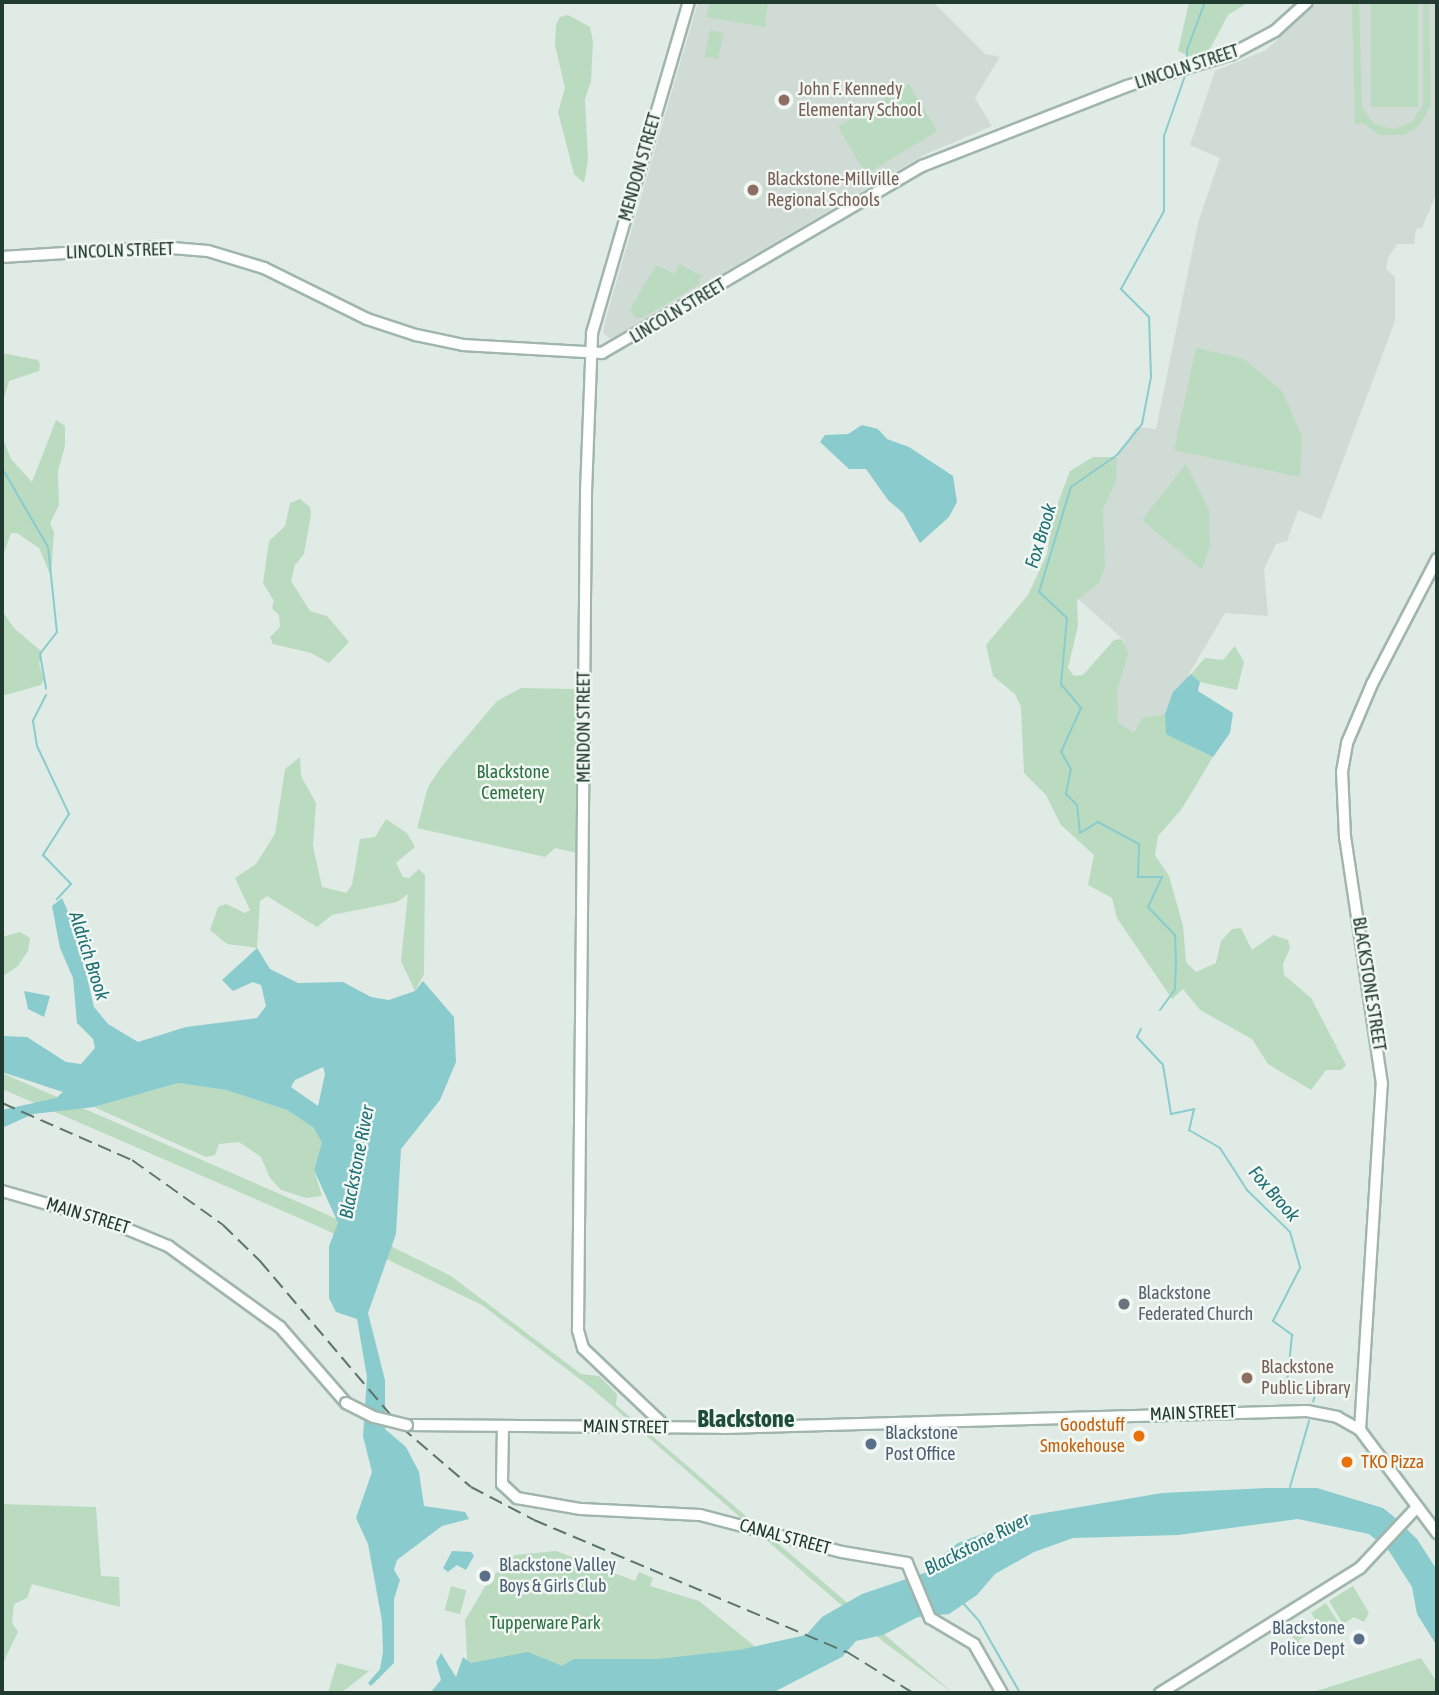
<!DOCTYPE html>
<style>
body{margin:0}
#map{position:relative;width:1439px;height:1695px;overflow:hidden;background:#e0ebe5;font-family:"Asap Condensed",sans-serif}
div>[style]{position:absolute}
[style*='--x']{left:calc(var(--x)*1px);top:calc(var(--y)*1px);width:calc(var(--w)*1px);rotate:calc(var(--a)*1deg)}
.built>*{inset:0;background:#cfdbd4}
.green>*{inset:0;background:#badbbf;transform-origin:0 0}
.water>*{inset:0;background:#8acbce}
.stream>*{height:2px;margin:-1px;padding:0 1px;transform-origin:1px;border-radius:1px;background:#8acbce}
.roads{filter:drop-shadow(2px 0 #a0b6ac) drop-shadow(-2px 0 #a0b6ac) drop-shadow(0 2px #a0b6ac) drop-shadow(0 -2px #a0b6ac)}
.secondary>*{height:10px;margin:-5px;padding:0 5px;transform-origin:5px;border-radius:5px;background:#fff}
.rail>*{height:2px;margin-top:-1px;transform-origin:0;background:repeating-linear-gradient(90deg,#5c766c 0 14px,transparent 0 21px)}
.bridges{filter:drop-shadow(2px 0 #a0b6ac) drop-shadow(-2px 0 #a0b6ac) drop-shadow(0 2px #a0b6ac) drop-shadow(0 -2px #a0b6ac)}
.secondary-bridge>*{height:10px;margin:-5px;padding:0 5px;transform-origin:5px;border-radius:5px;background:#fff}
.dots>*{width:19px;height:19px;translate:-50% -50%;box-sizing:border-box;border:4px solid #f1f7f3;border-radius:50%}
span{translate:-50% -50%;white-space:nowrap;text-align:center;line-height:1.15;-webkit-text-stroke:5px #f1f7f3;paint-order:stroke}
.street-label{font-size:18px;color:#223b31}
.education-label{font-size:18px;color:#785e54}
.left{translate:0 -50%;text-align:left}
.park-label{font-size:18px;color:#2d7040}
.worship-label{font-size:18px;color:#5b616d}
.food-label{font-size:18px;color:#c56008}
.right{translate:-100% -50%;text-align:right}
.service-label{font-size:18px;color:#4e5e75}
.water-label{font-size:19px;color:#1e6f74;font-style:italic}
.district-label{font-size:24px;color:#1e4c3c;font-weight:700}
.frame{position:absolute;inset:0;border:4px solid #223b31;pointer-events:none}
</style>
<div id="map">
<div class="built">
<i style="clip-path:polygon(698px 2px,933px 2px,985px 54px,1000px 57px,975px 98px,992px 126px,926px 154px,610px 339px,603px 332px,605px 321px)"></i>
<i style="clip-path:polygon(1318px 2px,1437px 2px,1437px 192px,1422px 228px,1416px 229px,1414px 244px,1397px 244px,1388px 258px,1386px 269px,1395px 277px,1395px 321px,1321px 519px,1298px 510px,1287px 541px,1276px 544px,1264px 569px,1268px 616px,1225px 613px,1190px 672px,1150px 784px,1092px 768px,1124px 640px,1047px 571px,1136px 427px,1156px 429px,1198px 223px,1220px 158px,1190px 145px,1215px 71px,1266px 50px)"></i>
</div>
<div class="green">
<i style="clip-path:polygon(710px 2px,768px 2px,765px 27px,706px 17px)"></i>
<i style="clip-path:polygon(1189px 2px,1249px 2px,1228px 15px,1210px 49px,1203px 55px,1188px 56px,1178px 51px)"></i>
<i style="clip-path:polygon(1352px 2px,1359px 2px,1362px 108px,1374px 124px,1393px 129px,1412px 122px,1423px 105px,1423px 2px,1429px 2px,1431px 104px,1420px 125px,1404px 135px,1380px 135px,1361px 122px,1355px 125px)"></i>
<i style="left:1371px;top:2px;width:47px;height:105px"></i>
<i style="clip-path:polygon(568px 15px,590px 27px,593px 42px,591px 81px,585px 99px,588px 160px,584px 183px,574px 174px,558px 112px,565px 88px,555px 45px,556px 25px,560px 17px)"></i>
<i style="left:710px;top:30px;width:14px;height:27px;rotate:12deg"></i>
<i style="left:909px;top:84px;width:55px;height:83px;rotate:59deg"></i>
<i style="clip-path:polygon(680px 264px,703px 277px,698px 279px,700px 284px,642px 318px,635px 317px,630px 309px,656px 265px,675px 274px)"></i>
<i style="clip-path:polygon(1196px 348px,1244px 359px,1282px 391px,1302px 436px,1300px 477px,1174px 450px)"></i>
<i style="clip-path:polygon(2px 353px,38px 360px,40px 365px,39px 371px,9px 381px,2px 405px)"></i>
<i style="clip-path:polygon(56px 420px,65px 426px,65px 446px,58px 471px,59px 505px,50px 523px,54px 532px,51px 576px,39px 548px,17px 533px,11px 533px,2px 558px,2px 436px,11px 459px,32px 482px)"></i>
<i style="clip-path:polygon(1093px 457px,1117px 457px,1116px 481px,1103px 509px,1105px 567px,1099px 583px,1077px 600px,1078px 626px,1068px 668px,1074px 676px,1083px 675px,1114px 640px,1122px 639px,1128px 654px,1117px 691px,1118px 723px,1134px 733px,1142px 718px,1165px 714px,1167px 734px,1213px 757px,1181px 810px,1158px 836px,1155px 855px,1169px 876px,1183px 926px,1186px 962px,1196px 972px,1216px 963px,1221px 941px,1232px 929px,1241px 928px,1252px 950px,1273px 935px,1288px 940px,1290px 948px,1283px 964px,1284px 975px,1311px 998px,1346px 1065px,1341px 1070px,1326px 1070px,1311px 1090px,1268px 1064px,1252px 1039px,1200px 1010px,1183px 989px,1172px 999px,1117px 918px,1112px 898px,1088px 885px,1094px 855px,1061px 825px,1046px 795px,1024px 773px,1021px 707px,1015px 694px,993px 676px,986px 645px,1028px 595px,1047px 554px,1053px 516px,1070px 471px)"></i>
<i style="clip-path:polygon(1186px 464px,1209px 510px,1210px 545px,1202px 570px,1142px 520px)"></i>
<i style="clip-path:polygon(300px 499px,310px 507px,311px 515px,304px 554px,295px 565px,291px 581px,310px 611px,327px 616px,349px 642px,329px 663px,311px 653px,273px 644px,270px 637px,280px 627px,279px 615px,272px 608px,274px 601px,263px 583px,269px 541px,285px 526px,290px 503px)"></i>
<i style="clip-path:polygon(2px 565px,3px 612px,14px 628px,42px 652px,39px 664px,44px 679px,41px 685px,2px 696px)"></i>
<i style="clip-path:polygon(1235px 646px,1244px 662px,1237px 690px,1200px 682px,1191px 674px,1205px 658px,1223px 660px)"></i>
<i style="clip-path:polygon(521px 688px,578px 689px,577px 853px,555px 848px,545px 857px,417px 828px,428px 787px,442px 766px,497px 701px)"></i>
<i style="clip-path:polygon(300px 757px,301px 776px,316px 803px,313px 846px,322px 887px,346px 893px,352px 885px,360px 839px,375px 837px,386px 819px,407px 833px,415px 847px,396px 863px,403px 877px,409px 878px,419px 869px,425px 875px,424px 974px,415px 991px,401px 961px,408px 894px,397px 902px,332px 915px,317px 927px,267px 896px,260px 901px,257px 948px,227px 944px,210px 930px,218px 907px,226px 904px,245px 913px,250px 910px,235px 878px,256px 864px,275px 834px,285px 769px)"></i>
<i style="clip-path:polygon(20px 932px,30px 938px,28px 951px,18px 966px,2px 977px,2px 937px)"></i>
<i style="clip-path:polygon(2px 1073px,326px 1214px,451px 1276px,581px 1374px,599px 1376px,617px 1394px,616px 1405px,953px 1693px,885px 1643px,589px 1386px,482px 1305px,322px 1228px,2px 1089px)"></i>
<i style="clip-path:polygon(178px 1083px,226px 1090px,287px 1110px,314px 1128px,323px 1143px,314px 1170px,322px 1196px,306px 1198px,281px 1190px,270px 1178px,261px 1157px,239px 1142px,219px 1144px,215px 1155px,206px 1157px,94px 1107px)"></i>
<i style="clip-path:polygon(2px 1504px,96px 1507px,101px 1576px,119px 1577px,120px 1607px,32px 1584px,27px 1598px,14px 1604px,12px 1623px,18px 1632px,2px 1665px)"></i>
<i style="clip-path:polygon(556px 1551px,635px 1581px,639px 1572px,653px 1578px,650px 1586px,699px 1601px,763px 1653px,482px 1683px,467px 1659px,465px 1620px,489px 1580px,515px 1555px)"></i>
<i style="left:451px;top:1586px;width:16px;height:25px;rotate:15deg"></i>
<i style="clip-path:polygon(1353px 1586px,1369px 1613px,1364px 1622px,1354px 1617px,1343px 1624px,1329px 1601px)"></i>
<i style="clip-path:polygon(1326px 1603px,1340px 1625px,1335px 1628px,1330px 1620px,1320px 1627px,1311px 1613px)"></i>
<i style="clip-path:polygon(1304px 1617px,1312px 1632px,1299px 1640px,1300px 1645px,1286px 1629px)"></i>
<i style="clip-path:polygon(1421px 1658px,1437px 1682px,1437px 1693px,1310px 1693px)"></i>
<i style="clip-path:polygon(337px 1663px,369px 1671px,341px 1693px,328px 1693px)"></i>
</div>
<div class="water">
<i style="clip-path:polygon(862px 425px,878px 429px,887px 439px,909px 447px,953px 476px,957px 502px,949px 517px,920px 543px,903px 513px,888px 500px,866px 469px,849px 469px,820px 442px,825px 435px,848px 434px)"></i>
<i style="clip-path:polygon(1191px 674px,1200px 682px,1198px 691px,1233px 713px,1230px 733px,1213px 757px,1166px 734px,1165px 714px,1173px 692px)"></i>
<i style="clip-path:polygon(evenodd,62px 898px,76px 930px,94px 1007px,108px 1024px,138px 1042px,186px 1027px,257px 1018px,266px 1006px,261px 985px,253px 982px,233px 991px,222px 980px,257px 948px,270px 969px,298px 983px,343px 982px,371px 997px,389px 1000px,415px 991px,423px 981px,454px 1017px,456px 1062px,440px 1100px,401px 1149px,396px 1234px,368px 1313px,385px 1380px,385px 1429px,406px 1447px,419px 1472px,424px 1506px,465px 1512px,469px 1519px,442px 1526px,397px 1560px,394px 1570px,400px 1580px,394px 1599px,394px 1663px,371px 1686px,368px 1683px,380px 1669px,383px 1652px,382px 1621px,368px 1544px,356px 1518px,372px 1472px,363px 1436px,367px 1377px,357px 1319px,336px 1312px,329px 1298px,329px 1246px,338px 1223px,314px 1170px,322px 1143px,314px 1128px,287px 1110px,226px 1090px,178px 1083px,94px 1107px,33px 1114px,2px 1128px,2px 1110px,56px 1098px,63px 1092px,2px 1072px,2px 1036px,27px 1037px,66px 1062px,81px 1064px,95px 1048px,93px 1039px,77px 1023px,73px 978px,60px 948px,52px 906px,62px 898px,323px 1067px,325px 1074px,318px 1106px,291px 1087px,295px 1080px,323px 1067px)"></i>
<i style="clip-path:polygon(24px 991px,50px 996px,44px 1017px,28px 1009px)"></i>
<i style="clip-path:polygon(1267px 1488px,1317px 1488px,1383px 1508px,1393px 1516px,1417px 1539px,1437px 1570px,1437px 1646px,1417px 1614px,1412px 1587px,1389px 1551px,1369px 1534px,1298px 1519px,1178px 1535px,1073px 1538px,1034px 1552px,995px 1574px,977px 1595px,949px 1614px,918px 1617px,883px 1635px,856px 1641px,842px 1657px,772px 1693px,430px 1693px,441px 1680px,436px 1662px,441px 1653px,456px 1677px,463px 1657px,471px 1663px,528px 1652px,562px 1666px,574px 1659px,658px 1659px,739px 1650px,806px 1635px,822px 1617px,862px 1594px,930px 1571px,935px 1561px,958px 1543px,1033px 1515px,1162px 1493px)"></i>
<i style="clip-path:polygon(452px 1551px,471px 1552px,474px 1556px,466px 1570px,457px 1565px,448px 1572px,443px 1568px)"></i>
</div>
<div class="stream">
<i style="--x:1187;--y:64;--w:14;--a:-90"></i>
<i style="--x:1187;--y:50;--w:51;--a:-69.4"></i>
<i style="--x:2;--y:468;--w:91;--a:59.8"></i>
<i style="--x:48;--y:547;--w:85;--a:84"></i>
<i style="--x:57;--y:632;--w:28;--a:128"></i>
<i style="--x:40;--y:654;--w:35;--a:80"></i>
<i style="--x:46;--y:695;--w:29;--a:117"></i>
<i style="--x:33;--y:721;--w:25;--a:81"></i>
<i style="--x:37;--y:746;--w:75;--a:64.8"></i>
<i style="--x:69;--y:814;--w:49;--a:122.4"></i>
<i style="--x:43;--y:855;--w:40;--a:46"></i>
<i style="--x:71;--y:884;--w:21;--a:133"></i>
<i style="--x:1160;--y:1010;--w:26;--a:-54"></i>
<i style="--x:1175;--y:989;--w:26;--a:-88"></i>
<i style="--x:1176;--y:963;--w:28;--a:-92"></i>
<i style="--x:1175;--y:935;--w:39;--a:-134"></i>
<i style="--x:1148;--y:907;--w:33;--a:-65"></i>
<i style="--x:1162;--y:877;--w:24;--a:180"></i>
<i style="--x:1138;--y:877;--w:33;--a:-88"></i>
<i style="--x:1139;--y:844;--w:47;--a:-151.8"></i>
<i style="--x:1098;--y:822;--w:21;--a:149"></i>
<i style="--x:1080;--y:833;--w:28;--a:-96"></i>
<i style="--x:1077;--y:805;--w:16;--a:-135"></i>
<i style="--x:1066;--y:794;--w:25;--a:-79"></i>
<i style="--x:1071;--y:769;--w:20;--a:-120"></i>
<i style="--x:1061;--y:752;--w:48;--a:-65.6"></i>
<i style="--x:1081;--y:708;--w:31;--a:-130"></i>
<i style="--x:1061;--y:684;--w:66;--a:-84.8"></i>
<i style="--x:1067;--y:618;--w:38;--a:-137"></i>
<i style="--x:1039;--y:592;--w:110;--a:-73.1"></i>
<i style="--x:1071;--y:487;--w:56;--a:-34.8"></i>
<i style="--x:1117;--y:455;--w:40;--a:-51"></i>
<i style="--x:1142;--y:424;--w:48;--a:-79.2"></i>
<i style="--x:1151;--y:377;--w:60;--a:-91.9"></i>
<i style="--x:1149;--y:317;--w:40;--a:-135"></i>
<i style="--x:1121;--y:289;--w:89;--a:-61.1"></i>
<i style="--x:1164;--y:211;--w:75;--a:-90"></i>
<i style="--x:1164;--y:136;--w:67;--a:-70.8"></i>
<i style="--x:1141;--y:1029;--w:9;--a:117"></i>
<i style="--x:1137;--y:1037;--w:38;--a:47"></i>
<i style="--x:1163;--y:1065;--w:50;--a:80.7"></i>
<i style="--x:1171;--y:1114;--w:24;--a:-12"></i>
<i style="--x:1194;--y:1109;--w:22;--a:103"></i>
<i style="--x:1189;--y:1130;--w:36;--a:30"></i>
<i style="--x:1220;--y:1148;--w:50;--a:57.3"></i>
<i style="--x:1247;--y:1190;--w:60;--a:44.3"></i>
<i style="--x:1290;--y:1232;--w:37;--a:74"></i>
<i style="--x:1300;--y:1268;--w:59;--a:117"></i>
<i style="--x:1273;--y:1321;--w:24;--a:36"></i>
<i style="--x:1292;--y:1335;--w:49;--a:95.8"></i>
<i style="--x:1287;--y:1384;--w:30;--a:14"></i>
<i style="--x:1316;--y:1391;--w:11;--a:105"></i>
<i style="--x:1290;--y:1487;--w:69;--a:-73.9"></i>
<i style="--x:963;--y:1603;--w:24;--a:48"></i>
<i style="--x:979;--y:1621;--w:83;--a:60.3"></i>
</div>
<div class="roads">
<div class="secondary">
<i style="--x:2;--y:257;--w:158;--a:-3.6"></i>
<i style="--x:160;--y:247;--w:48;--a:4.8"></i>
<i style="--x:208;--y:251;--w:59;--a:16.9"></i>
<i style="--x:264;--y:268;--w:115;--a:26.3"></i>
<i style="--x:367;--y:319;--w:52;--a:18.1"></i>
<i style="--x:416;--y:335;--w:48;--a:12"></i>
<i style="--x:463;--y:345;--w:139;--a:3.3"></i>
<i style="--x:602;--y:353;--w:371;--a:-30.3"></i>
<i style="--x:922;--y:166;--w:220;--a:-21.3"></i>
<i style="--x:1127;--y:86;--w:108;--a:-16.8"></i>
<i style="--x:1230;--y:55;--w:51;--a:-28.1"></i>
<i style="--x:1275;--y:31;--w:43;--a:-42.2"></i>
<i style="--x:2;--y:1191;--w:112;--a:16"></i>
<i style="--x:110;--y:1222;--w:63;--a:22.5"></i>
<i style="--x:168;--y:1246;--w:138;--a:35.9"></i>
<i style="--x:280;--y:1327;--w:101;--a:49"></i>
<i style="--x:407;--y:1425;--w:316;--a:0.5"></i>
<i style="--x:723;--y:1428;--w:584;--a:-1.67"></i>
<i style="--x:1307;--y:1411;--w:31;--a:11"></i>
<i style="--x:1337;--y:1417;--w:26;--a:29"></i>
<i style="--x:1360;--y:1430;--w:129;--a:53.2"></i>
<i style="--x:503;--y:1426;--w:58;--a:91"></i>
<i style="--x:502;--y:1484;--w:21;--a:43"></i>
<i style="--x:517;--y:1498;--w:65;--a:9.8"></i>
<i style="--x:581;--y:1509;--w:119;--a:2.9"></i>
<i style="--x:700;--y:1515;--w:147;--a:14.6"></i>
<i style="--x:842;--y:1552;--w:66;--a:9.6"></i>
<i style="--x:907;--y:1563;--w:60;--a:67.3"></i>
<i style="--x:930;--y:1618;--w:51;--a:30.6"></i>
<i style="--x:974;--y:1644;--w:56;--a:60.3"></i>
<i style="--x:667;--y:1428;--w:116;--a:-136.4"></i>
<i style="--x:583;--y:1348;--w:19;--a:-106"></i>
<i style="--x:578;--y:1330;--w:838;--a:-89.45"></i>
<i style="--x:586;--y:492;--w:159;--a:-87.8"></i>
<i style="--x:592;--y:333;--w:345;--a:-73.7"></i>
<i style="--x:1360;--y:1430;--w:347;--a:-86.4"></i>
<i style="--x:1382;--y:1084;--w:250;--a:-98.5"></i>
<i style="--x:1345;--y:837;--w:65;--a:-92.6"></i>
<i style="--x:1342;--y:772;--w:29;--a:-80"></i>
<i style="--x:1347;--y:743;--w:64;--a:-67"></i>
<i style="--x:1372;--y:684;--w:141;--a:-62.5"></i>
<i style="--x:1160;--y:1693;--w:236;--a:-32"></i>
<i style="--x:1360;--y:1568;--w:83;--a:-46.9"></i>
</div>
</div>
<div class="rail">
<i style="--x:2;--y:1103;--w:142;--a:23.7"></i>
<i style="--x:132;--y:1160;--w:112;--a:35.5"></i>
<i style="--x:223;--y:1225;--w:52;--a:44.2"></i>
<i style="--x:260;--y:1261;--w:218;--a:49.7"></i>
<i style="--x:401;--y:1427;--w:92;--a:40.6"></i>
<i style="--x:471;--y:1487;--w:71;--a:27.6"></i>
<i style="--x:534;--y:1520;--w:340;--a:22.9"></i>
<i style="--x:847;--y:1652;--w:78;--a:31.8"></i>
</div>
<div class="bridges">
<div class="secondary-bridge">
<i style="--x:346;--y:1403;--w:31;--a:27"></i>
<i style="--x:374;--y:1417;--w:34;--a:14"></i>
</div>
</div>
<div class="dots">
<i style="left:784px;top:100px;background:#8d6e63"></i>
<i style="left:753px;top:190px;background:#8d6e63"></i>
<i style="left:1124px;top:1304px;background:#6b7280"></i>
<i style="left:1247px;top:1378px;background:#8d6e63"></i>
<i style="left:1139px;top:1436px;background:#e8710a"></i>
<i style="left:871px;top:1444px;background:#5c6f8a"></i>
<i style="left:1347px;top:1462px;background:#e8710a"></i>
<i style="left:485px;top:1576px;background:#5c6f8a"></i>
<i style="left:1359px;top:1639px;background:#5c6f8a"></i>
</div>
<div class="street-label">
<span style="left:1187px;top:67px;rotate:-18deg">LINCOLN STREET</span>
<span style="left:640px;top:167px;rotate:-74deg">MENDON STREET</span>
<span style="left:120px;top:251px;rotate:-2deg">LINCOLN STREET</span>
<span style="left:678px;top:311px;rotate:-31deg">LINCOLN STREET</span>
<span style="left:584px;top:727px;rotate:-90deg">MENDON STREET</span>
<span style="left:1369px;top:984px;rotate:81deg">BLACKSTONE STREET</span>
<span style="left:88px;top:1216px;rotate:17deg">MAIN STREET</span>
<span style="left:1193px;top:1413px;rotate:-2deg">MAIN STREET</span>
<span style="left:626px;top:1427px;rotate:1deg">MAIN STREET</span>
<span style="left:785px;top:1537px;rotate:15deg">CANAL STREET</span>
</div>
<div class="education-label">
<span class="left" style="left:798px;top:100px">John F. Kennedy<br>Elementary School</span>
<span class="left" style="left:767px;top:190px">Blackstone-Millville<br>Regional Schools</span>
<span class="left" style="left:1261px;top:1378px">Blackstone<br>Public Library</span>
</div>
<div class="park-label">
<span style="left:513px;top:783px">Blackstone<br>Cemetery</span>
<span style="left:545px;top:1623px">Tupperware Park</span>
</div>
<div class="worship-label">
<span class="left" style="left:1138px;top:1304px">Blackstone<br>Federated Church</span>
</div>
<div class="food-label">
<span class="right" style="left:1125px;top:1436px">Goodstuff<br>Smokehouse</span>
<span class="left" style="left:1361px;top:1462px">TKO Pizza</span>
</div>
<div class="service-label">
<span class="left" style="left:885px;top:1444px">Blackstone<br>Post Office</span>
<span class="left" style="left:499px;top:1576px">Blackstone Valley<br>Boys &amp; Girls Club</span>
<span class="right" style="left:1345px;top:1639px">Blackstone<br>Police Dept</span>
</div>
<div class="water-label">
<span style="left:1041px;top:536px;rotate:-73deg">Fox Brook</span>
<span style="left:89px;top:956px;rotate:72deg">Aldrich Brook</span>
<span style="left:357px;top:1162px;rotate:-79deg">Blackstone River</span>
<span style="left:1274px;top:1194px;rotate:49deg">Fox Brook</span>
<span style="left:977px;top:1544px;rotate:-27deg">Blackstone River</span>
</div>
<div class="district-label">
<span style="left:746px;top:1419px">Blackstone</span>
</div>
<div class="frame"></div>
</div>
